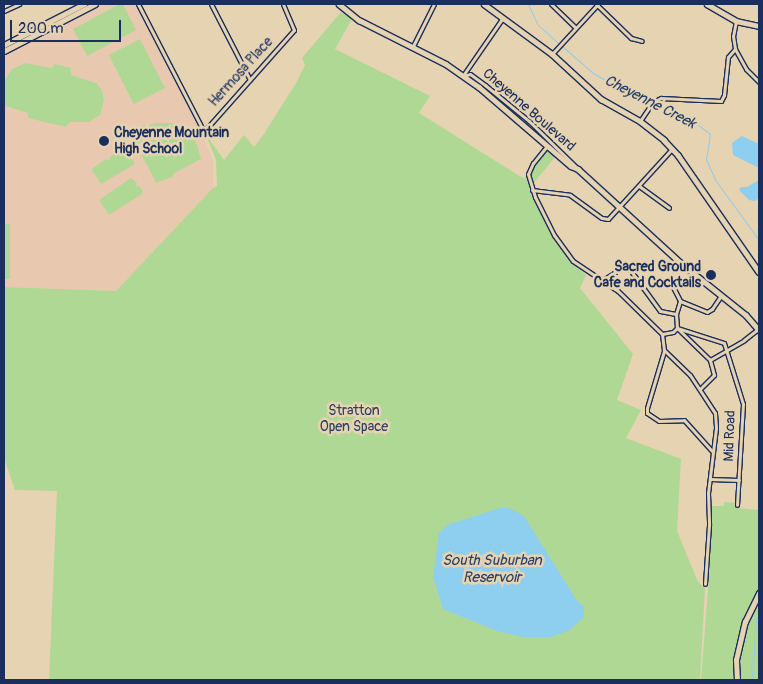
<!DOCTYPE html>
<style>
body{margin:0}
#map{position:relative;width:763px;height:684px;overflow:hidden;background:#e6d3b1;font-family:Pangolin,sans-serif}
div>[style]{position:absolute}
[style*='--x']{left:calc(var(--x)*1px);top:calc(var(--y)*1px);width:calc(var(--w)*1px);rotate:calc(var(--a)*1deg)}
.built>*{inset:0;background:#e8c9af}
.green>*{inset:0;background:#b0d895;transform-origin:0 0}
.water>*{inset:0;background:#8eceef}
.stream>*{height:1px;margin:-0.5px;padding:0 0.5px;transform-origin:0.5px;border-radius:0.5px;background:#8eceef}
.roads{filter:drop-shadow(1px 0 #1b2f5e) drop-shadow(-1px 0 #1b2f5e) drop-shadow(0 1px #1b2f5e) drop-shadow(0 -1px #1b2f5e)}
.street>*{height:3px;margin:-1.5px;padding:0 1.5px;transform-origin:1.5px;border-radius:1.5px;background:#e6d3b1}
.secondary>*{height:4.5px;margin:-2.25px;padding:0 2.25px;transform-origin:2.25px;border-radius:2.25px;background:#e6d3b1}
.dots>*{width:14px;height:14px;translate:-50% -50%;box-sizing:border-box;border:2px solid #e6d3b1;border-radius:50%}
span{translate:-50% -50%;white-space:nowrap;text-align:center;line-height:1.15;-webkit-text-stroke:5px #e6d3b1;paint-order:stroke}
.street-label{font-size:14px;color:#1b2f5e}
.poi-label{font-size:14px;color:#1b2f5e;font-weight:700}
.left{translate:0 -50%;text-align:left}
.right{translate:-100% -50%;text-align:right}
.park-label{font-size:14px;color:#2a4064}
.water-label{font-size:15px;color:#263f6c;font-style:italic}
.frame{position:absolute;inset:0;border:5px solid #1b2f5e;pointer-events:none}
.scale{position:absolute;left:10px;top:20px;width:111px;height:22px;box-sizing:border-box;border:2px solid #1b2f5e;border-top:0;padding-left:6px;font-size:15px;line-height:18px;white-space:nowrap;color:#1b2f5e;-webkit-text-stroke:4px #e6d3b1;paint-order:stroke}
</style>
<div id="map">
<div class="built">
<i style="clip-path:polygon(100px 4px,135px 4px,200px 129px,213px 161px,213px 188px,116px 291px,4px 287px,4px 53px)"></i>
</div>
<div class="green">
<i style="clip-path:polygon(120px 4px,123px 4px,136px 30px,87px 56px,73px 29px)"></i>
<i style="clip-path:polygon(341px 12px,352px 19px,335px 49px,430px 96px,419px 113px,523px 178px,530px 176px,532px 167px,545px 152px,549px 151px,555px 157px,529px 189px,552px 236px,570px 261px,586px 275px,580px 288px,633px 354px,617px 400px,641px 410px,626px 438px,681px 459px,677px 531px,698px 582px,705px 588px,700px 680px,49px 680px,57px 491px,15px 490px,4px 458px,4px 287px,116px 291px,213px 188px,217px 186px,216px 160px,206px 135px,224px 160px,244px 135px,254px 147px,264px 134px,296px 83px,305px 65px,302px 58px)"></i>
<i style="left:140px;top:39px;width:55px;height:35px;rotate:63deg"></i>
<i style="clip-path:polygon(26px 63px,52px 68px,54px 64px,71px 68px,71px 75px,96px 83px,102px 90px,104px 100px,100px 115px,89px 122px,70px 122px,66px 127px,28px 118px,28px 113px,6px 106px,4px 105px,4px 81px,12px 69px)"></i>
<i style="clip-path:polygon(159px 123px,171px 123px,185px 129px,196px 142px,201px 159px,173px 174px,174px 176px,156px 183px,133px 138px,142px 126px)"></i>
<i style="clip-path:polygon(124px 147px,126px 147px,135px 164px,101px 184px,92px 170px,93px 168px,106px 159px,109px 160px,110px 157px)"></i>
<i style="clip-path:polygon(131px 178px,137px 183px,136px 187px,139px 186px,143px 191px,142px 194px,109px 215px,99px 200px)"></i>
<i style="left:4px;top:224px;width:6px;height:55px"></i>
<i style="clip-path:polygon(710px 500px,712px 506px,724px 506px,724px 502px,738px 503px,738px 508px,759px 510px,759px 680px,701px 680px,709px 577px)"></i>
</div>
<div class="water">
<i style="clip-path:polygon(742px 136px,759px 144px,759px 168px,733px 155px,732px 143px)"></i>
<i style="clip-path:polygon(759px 180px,759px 198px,755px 201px,749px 200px,739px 190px,741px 187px,747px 187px)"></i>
<i style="clip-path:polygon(500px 508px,509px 508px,524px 516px,577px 601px,584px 607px,584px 617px,570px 630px,551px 637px,523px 637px,497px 631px,443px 609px,433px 577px,439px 533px,447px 525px)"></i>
</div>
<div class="stream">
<i style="--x:528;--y:4;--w:23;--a:65"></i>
<i style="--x:538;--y:25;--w:28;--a:42"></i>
<i style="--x:562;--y:46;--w:41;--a:41.1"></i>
<i style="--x:593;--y:73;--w:56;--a:29.7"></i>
<i style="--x:642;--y:101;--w:53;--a:20.8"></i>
<i style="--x:692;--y:120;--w:23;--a:38"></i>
<i style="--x:710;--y:134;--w:25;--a:99"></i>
<i style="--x:706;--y:159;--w:24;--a:66"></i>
<i style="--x:716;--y:181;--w:73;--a:53.9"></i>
<i style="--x:753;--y:680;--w:14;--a:-98"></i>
<i style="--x:751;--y:666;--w:12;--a:-76"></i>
<i style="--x:754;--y:654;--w:36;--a:-87"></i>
<i style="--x:756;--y:618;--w:4;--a:-45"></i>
</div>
<div class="roads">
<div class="street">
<i style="--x:138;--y:4;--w:142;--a:62.7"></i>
<i style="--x:203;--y:130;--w:4;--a:-27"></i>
<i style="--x:207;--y:128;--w:131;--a:-48.4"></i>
<i style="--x:294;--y:30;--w:28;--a:-113"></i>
<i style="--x:211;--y:4;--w:85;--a:62.8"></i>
<i style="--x:551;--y:4;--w:33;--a:44"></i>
<i style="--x:596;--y:4;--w:49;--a:44.2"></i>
<i style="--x:631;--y:38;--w:11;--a:15"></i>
<i style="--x:4;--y:11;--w:17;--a:-25"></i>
<i style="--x:736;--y:21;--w:15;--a:101"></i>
<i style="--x:733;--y:36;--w:13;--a:81"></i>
<i style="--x:735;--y:49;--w:23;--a:61"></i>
<i style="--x:746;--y:69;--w:18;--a:45"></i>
<i style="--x:412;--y:48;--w:49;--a:-63.4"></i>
<i style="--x:552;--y:54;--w:68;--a:-47.4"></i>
<i style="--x:464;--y:74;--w:67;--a:-55.4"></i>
<i style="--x:463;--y:76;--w:7;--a:-16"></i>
<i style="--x:470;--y:74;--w:19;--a:36"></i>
<i style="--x:485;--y:85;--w:57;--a:39.3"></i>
<i style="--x:529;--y:121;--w:67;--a:44.4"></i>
<i style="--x:640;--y:121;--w:23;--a:-56"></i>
<i style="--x:653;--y:102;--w:9;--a:-27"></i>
<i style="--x:661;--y:98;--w:60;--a:2.9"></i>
<i style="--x:721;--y:101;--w:7;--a:-63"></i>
<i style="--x:724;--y:95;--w:38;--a:-84"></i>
<i style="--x:728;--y:57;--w:11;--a:-49"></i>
<i style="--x:547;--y:146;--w:22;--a:129"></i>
<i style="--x:533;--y:163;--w:12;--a:114"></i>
<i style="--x:528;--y:174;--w:24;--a:73"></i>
<i style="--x:535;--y:197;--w:42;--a:63.4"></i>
<i style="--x:554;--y:235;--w:32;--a:54"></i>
<i style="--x:573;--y:261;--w:54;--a:33.7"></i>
<i style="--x:618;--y:291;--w:62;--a:44.3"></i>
<i style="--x:662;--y:334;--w:16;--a:83"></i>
<i style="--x:664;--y:350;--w:36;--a:44"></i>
<i style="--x:690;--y:375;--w:45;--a:56.7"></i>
<i style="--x:715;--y:413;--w:15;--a:86"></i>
<i style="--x:716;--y:428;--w:65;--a:97"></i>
<i style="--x:708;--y:493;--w:32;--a:88"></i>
<i style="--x:709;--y:525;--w:59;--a:93.9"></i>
<i style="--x:639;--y:186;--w:37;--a:36"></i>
<i style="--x:532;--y:190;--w:38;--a:7"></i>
<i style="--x:570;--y:195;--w:39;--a:36"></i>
<i style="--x:602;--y:218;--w:6;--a:9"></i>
<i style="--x:608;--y:219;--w:95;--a:-47.6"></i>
<i style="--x:682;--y:264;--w:17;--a:123"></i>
<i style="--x:673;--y:278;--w:7;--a:98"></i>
<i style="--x:672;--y:285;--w:18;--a:63"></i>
<i style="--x:680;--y:301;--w:29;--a:22"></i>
<i style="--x:707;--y:312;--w:6;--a:-31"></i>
<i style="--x:712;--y:309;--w:14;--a:-56"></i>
<i style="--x:603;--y:280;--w:24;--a:-33"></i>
<i style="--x:623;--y:267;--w:5;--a:0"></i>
<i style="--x:628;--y:267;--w:54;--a:54"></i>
<i style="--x:660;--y:311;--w:16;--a:11"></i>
<i style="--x:680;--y:301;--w:14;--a:107"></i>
<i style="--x:676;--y:314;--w:14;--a:86"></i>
<i style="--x:677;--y:328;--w:49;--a:17.7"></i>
<i style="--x:724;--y:343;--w:64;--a:72.7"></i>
<i style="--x:743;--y:404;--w:101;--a:93.4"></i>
<i style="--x:662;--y:334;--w:11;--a:-10"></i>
<i style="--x:673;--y:332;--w:6;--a:-45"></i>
<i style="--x:677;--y:328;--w:46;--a:44.1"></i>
<i style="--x:664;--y:351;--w:59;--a:106.6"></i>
<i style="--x:647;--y:408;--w:5;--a:90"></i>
<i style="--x:647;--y:413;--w:14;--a:34"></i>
<i style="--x:659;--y:421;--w:25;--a:-2"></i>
<i style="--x:684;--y:420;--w:42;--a:47.9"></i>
<i style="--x:700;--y:389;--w:20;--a:-45"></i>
<i style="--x:714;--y:375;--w:16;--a:-105"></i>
<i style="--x:710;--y:360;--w:39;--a:-30"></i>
<i style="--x:744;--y:340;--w:18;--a:-38"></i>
<i style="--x:710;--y:479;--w:29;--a:2"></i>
</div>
<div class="secondary">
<i style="--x:339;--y:4;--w:26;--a:39"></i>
<i style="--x:359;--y:20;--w:97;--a:26.8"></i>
<i style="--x:446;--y:64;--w:40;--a:34.9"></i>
<i style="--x:479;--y:87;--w:121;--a:40.7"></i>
<i style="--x:571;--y:166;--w:8;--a:23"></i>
<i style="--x:578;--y:169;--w:141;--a:42.4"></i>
<i style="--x:682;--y:264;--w:82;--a:38.6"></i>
<i style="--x:746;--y:315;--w:20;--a:49"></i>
<i style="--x:484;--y:4;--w:84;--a:36.3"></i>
<i style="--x:552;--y:54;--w:67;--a:42.6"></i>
<i style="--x:601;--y:99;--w:45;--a:29.4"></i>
<i style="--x:640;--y:121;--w:31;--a:38"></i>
<i style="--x:664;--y:140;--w:21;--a:47"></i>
<i style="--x:678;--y:155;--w:142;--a:55.3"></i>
<i style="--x:707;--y:4;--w:34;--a:30"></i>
<i style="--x:736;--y:21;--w:24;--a:12"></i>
<i style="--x:4;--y:45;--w:90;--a:-27.1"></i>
<i style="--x:4;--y:51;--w:102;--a:-27.3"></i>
<i style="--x:737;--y:680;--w:20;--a:-93"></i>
<i style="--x:736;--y:660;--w:39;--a:-77"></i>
<i style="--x:745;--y:622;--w:32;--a:-64"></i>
</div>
</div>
<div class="dots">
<i style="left:104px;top:141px;background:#1b2f5e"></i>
<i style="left:711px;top:275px;background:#1b2f5e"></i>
</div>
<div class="street-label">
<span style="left:241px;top:72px;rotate:-48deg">Hermosa Place</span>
<span style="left:529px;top:110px;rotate:41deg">Cheyenne Boulevard</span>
<span style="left:730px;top:436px;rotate:-88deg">Mid Road</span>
</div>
<div class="poi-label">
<span class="left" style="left:114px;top:141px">Cheyenne Mountain<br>High School</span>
<span class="right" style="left:701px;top:275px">Sacred Ground<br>Cafe and Cocktails</span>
</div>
<div class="park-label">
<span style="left:354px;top:419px">Stratton<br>Open Space</span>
</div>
<div class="water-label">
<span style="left:650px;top:102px;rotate:27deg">Cheyenne Creek</span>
<span style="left:492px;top:569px">South Suburban<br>Reservoir</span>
</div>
<div class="frame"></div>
<div class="scale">200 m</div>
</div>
